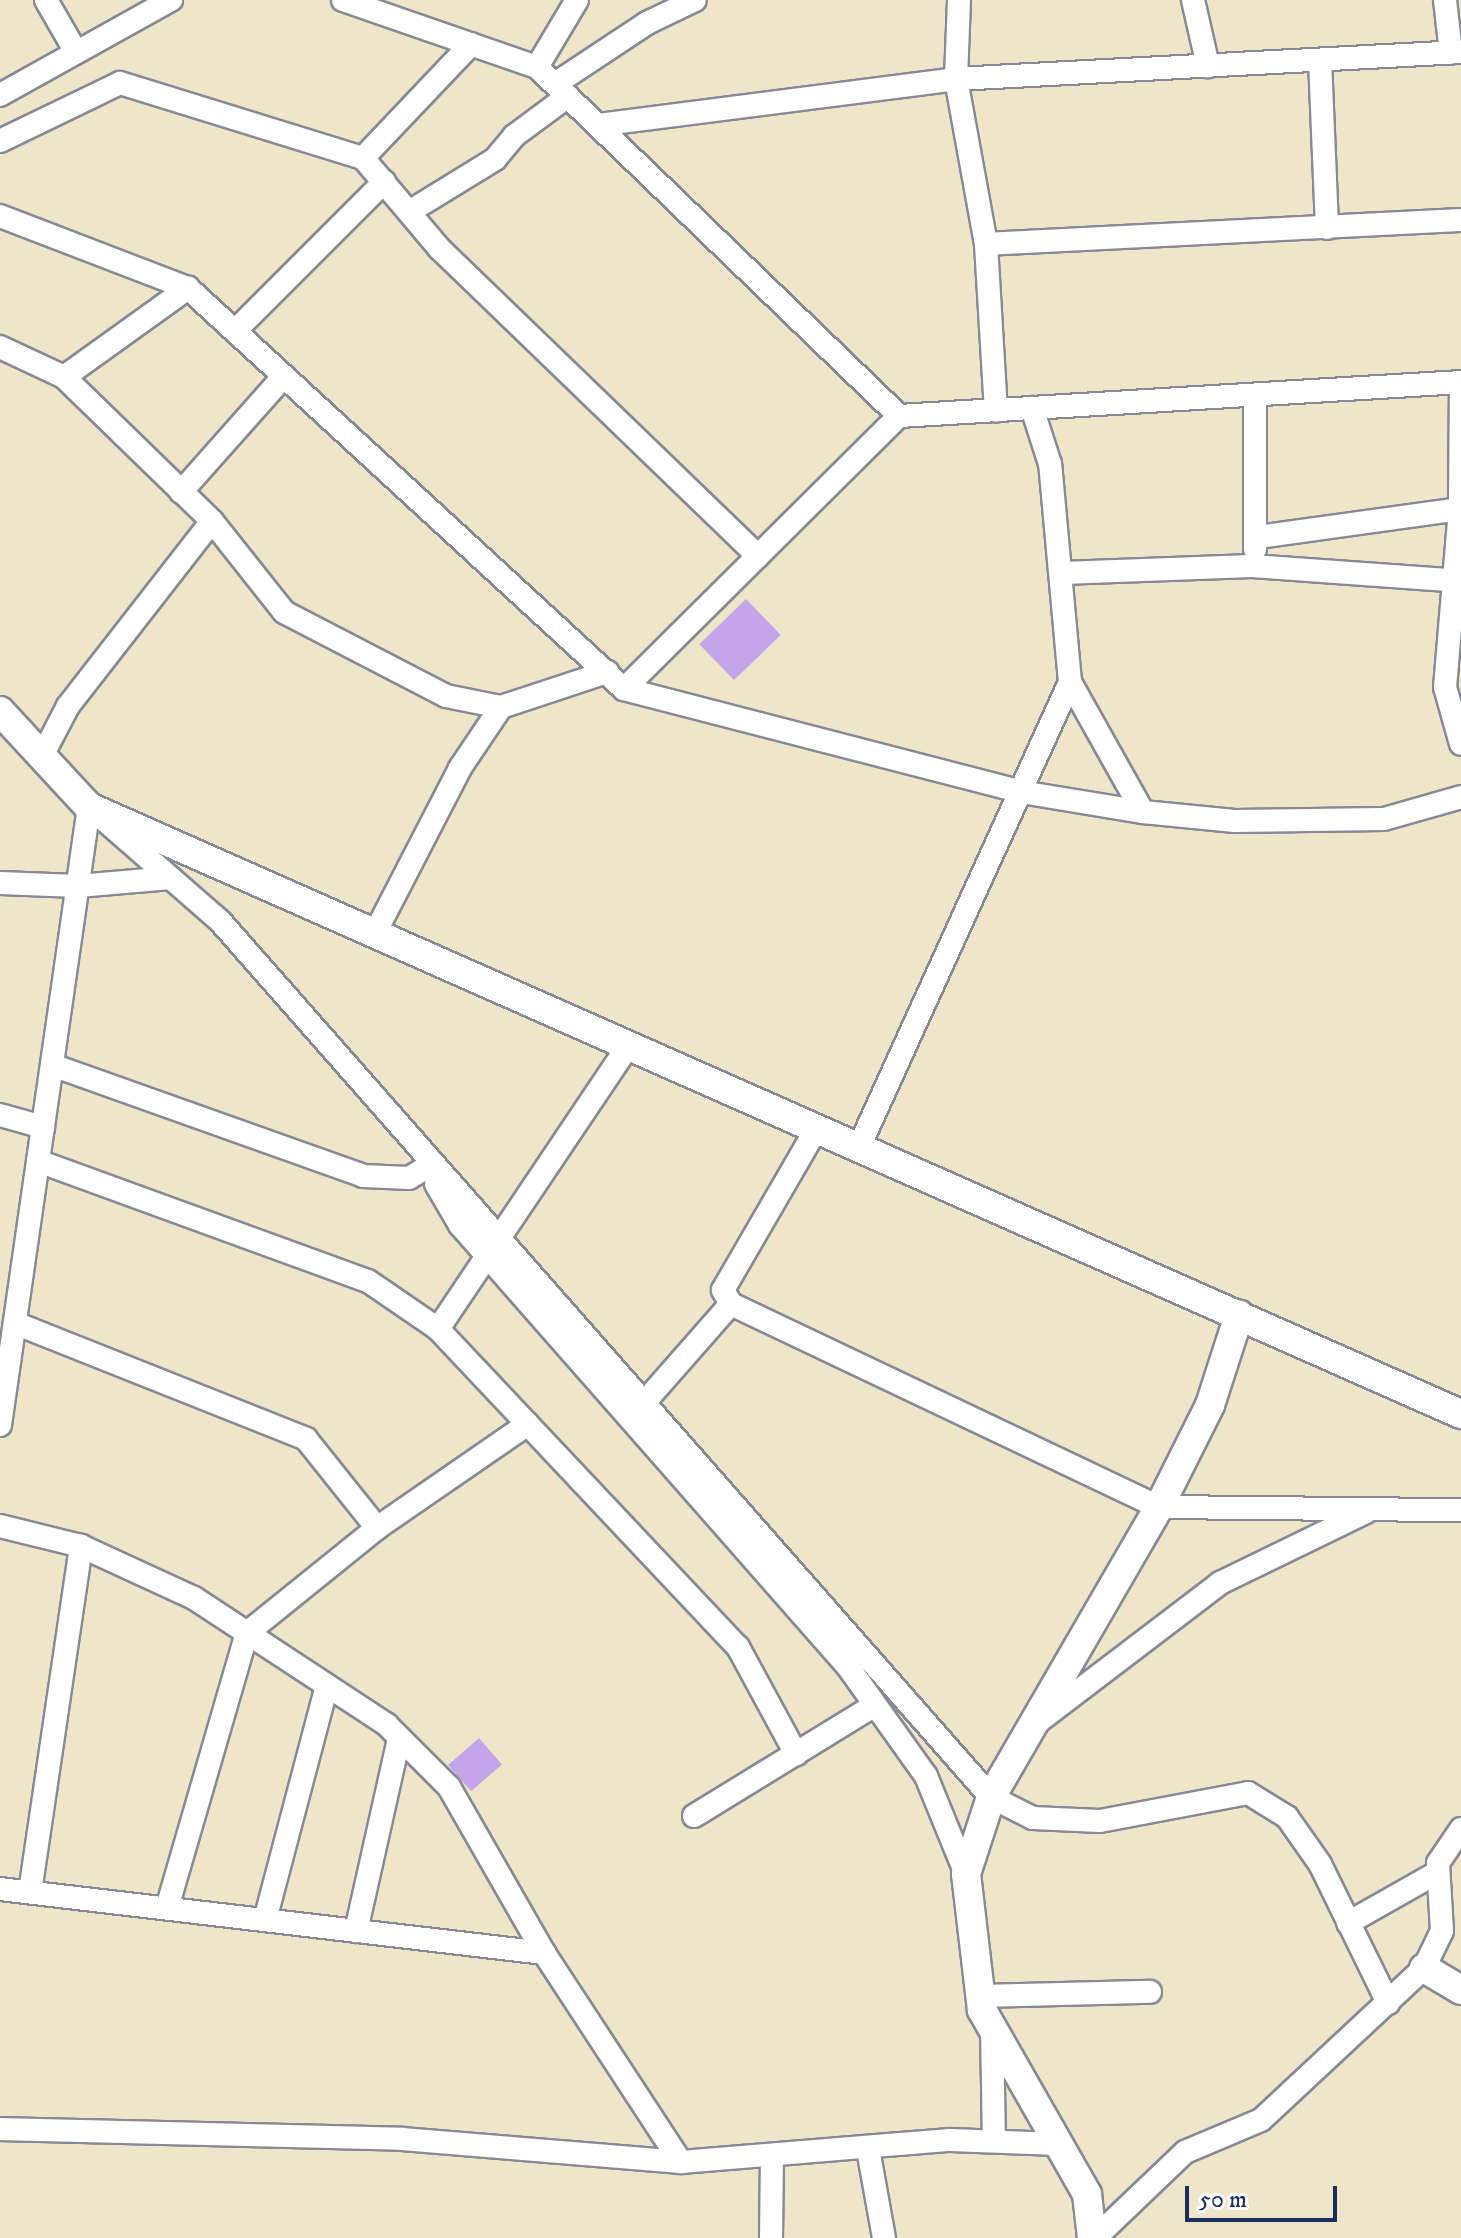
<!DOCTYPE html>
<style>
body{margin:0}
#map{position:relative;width:1461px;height:2238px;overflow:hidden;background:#efe5c9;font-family:"IM FELL DW Pica",serif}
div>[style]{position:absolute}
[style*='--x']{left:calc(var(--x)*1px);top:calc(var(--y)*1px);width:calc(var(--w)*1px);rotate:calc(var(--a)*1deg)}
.building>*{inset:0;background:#c5a5ea;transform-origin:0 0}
.roads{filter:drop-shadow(2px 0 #858a94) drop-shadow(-2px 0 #858a94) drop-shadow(0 2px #858a94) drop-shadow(0 -2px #858a94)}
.minor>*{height:22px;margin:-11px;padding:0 11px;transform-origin:11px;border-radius:11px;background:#fff}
.tertiary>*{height:28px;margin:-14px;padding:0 14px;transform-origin:14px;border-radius:14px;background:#fff}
span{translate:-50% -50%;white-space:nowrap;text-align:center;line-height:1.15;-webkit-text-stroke:8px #fff;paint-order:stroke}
.scale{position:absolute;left:1185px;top:2186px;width:152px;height:36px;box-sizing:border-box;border:4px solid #1b2f5e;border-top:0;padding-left:10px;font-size:24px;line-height:28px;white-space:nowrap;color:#1b2f5e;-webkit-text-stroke:6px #fff;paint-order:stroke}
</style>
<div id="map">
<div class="building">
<i style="left:746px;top:599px;width:50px;height:65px;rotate:46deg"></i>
<i style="left:479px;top:1738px;width:35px;height:41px;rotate:49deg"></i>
</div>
<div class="roads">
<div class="minor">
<i style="--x:46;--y:0;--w:60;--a:60"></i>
<i style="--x:343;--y:0;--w:205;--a:19.1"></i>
<i style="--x:537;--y:67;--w:503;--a:43.95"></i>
<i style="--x:959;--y:0;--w:79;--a:92.2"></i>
<i style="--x:956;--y:79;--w:168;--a:79.7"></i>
<i style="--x:986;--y:244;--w:167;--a:86.6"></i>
<i style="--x:1193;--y:0;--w:68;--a:77.2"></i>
<i style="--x:1445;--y:0;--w:53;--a:83.5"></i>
<i style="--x:1320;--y:60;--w:168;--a:87.6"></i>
<i style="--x:537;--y:67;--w:78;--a:-59.2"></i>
<i style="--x:555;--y:84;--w:110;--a:-33.5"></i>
<i style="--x:647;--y:23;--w:53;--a:-25.6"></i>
<i style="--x:0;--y:95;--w:196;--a:-29.1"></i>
<i style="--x:598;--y:125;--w:361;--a:-7.3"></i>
<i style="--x:956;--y:79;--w:506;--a:-3.06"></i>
<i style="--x:0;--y:141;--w:133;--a:-25.8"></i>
<i style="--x:120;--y:83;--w:254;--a:17.2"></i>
<i style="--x:363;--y:158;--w:119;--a:49.8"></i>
<i style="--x:440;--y:249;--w:442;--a:44"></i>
<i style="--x:363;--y:158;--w:157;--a:-46.5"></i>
<i style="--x:409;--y:212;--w:101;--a:-31.6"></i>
<i style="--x:495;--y:159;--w:30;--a:-50"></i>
<i style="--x:514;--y:136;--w:67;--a:-36.5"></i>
<i style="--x:0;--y:216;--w:201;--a:21"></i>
<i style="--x:188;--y:288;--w:592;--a:42.61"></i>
<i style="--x:624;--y:689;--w:410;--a:14.5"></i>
<i style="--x:1021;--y:792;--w:124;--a:9.3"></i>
<i style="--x:1143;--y:812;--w:92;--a:5.6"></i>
<i style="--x:1235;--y:821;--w:149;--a:-0.8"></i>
<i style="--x:1384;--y:819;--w:80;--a:-15.9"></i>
<i style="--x:986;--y:244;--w:476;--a:-2.9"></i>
<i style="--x:235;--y:331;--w:211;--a:-45"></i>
<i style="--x:0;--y:347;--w:71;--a:25.1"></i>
<i style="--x:64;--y:377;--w:206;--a:44.2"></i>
<i style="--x:212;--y:521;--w:116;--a:51.6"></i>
<i style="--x:284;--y:612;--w:182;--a:27.4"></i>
<i style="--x:446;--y:696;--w:56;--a:11.3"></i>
<i style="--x:501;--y:707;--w:112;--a:-18.3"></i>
<i style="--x:64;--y:377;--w:153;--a:-35.7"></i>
<i style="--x:1461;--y:382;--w:127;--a:90.5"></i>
<i style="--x:1460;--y:509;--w:179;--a:94.8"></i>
<i style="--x:1445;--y:687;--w:59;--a:74.3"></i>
<i style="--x:1255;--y:395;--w:154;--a:90"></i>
<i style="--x:181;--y:492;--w:155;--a:-48.4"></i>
<i style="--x:1258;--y:537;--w:205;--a:-7.9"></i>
<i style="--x:1062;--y:573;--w:190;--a:-2.1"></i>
<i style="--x:1252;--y:566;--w:210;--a:4.1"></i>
<i style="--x:1070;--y:682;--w:149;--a:60.7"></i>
<i style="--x:624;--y:689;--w:387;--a:-44.8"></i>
<i style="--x:899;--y:416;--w:563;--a:-3.46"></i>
<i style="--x:42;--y:756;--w:56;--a:-62.5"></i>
<i style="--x:68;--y:706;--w:234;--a:-52.1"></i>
<i style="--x:102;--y:818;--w:157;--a:41.1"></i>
<i style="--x:220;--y:921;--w:1167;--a:48.65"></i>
<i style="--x:991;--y:1797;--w:47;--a:26.6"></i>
<i style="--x:1033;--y:1818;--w:67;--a:2.6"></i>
<i style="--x:1100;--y:1821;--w:151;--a:-10.7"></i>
<i style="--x:1248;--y:1793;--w:46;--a:31.6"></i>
<i style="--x:1287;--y:1817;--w:57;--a:54.9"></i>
<i style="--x:1320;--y:1864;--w:155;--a:63.9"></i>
<i style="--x:0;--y:883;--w:78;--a:2.2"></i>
<i style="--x:78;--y:886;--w:93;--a:-4.9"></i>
<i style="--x:375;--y:933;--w:186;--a:-62.7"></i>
<i style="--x:460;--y:768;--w:73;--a:-56.1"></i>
<i style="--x:52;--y:1065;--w:330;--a:19.6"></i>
<i style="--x:363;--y:1176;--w:46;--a:2.5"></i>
<i style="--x:409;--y:1178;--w:21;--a:-31"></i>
<i style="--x:0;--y:1115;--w:45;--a:15.6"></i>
<i style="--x:859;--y:1147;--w:511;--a:-65.59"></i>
<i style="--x:1070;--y:682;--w:219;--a:-95.2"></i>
<i style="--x:1050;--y:464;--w:59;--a:-107.8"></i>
<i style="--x:38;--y:1161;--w:351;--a:20"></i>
<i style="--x:368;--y:1281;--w:85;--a:34.4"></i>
<i style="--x:438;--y:1329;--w:437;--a:46.7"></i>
<i style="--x:738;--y:1647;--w:122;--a:61.5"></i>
<i style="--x:436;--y:1184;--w:48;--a:59.7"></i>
<i style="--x:460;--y:1225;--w:590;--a:48.71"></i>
<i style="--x:849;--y:1668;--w:133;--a:54.5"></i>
<i style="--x:926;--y:1776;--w:106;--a:67.8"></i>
<i style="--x:731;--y:1304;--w:16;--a:-120"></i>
<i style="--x:723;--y:1290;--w:187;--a:-59.9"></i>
<i style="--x:15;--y:1323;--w:313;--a:21.7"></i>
<i style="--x:306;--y:1439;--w:114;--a:51.4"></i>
<i style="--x:438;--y:1329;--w:342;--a:-56.1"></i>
<i style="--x:643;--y:1404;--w:133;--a:-48.7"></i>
<i style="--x:731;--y:1304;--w:474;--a:25.4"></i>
<i style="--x:1159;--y:1507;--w:302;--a:0.6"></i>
<i style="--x:0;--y:1425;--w:624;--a:-81.81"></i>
<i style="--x:0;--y:1526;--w:83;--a:13.9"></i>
<i style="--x:81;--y:1546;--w:124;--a:24.7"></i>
<i style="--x:194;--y:1598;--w:231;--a:33.3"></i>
<i style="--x:387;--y:1725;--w:88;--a:45"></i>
<i style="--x:449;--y:1787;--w:191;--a:60.2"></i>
<i style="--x:544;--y:1953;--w:250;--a:56.8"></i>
<i style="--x:1039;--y:1721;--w:228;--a:-37.3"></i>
<i style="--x:1220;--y:1583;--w:162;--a:-25.9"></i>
<i style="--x:694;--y:1816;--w:212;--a:-31.5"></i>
<i style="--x:0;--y:1889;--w:548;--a:6.71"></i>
<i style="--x:30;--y:1892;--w:350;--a:-81.6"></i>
<i style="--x:167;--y:1908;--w:286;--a:-73.8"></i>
<i style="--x:247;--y:1633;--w:167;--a:-38.9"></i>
<i style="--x:377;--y:1528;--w:183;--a:-34.6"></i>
<i style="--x:265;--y:1920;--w:242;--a:-75.2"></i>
<i style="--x:1348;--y:1923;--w:103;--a:-29.5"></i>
<i style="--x:356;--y:1931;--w:198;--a:-77.4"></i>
<i style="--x:981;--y:1996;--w:169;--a:-1.4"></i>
<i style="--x:992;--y:2028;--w:113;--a:89"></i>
<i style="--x:0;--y:2129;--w:402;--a:1.4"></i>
<i style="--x:402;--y:2139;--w:280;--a:4.7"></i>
<i style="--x:681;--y:2162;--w:270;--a:-4.7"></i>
<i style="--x:950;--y:2140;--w:108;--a:2.1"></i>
<i style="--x:868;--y:2149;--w:90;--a:79.8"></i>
<i style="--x:771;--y:2238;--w:81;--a:-89.3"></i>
<i style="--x:1095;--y:2238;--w:124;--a:-43.7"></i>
<i style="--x:1185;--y:2152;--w:82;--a:-22.8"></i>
<i style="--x:1261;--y:2120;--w:223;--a:-43"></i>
<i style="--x:1424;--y:1968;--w:41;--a:-64.1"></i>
<i style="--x:1442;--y:1931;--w:68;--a:-93.4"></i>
<i style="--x:1438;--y:1863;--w:41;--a:-55.9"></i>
</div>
<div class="tertiary">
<i style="--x:0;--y:711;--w:131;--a:47.2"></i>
<i style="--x:89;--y:807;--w:1500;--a:23.87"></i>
<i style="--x:1424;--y:1968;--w:43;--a:30.7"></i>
<i style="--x:1092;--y:2238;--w:44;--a:-96.5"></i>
<i style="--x:1087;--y:2194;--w:212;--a:-119.7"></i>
<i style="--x:982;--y:2010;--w:137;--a:-96.7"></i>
<i style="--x:966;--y:1874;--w:81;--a:-72"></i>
<i style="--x:991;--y:1797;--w:335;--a:-59.9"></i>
<i style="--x:1159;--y:1507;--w:114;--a:-63.4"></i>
<i style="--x:1210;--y:1405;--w:95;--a:-72.1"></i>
</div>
</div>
<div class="scale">50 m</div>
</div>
